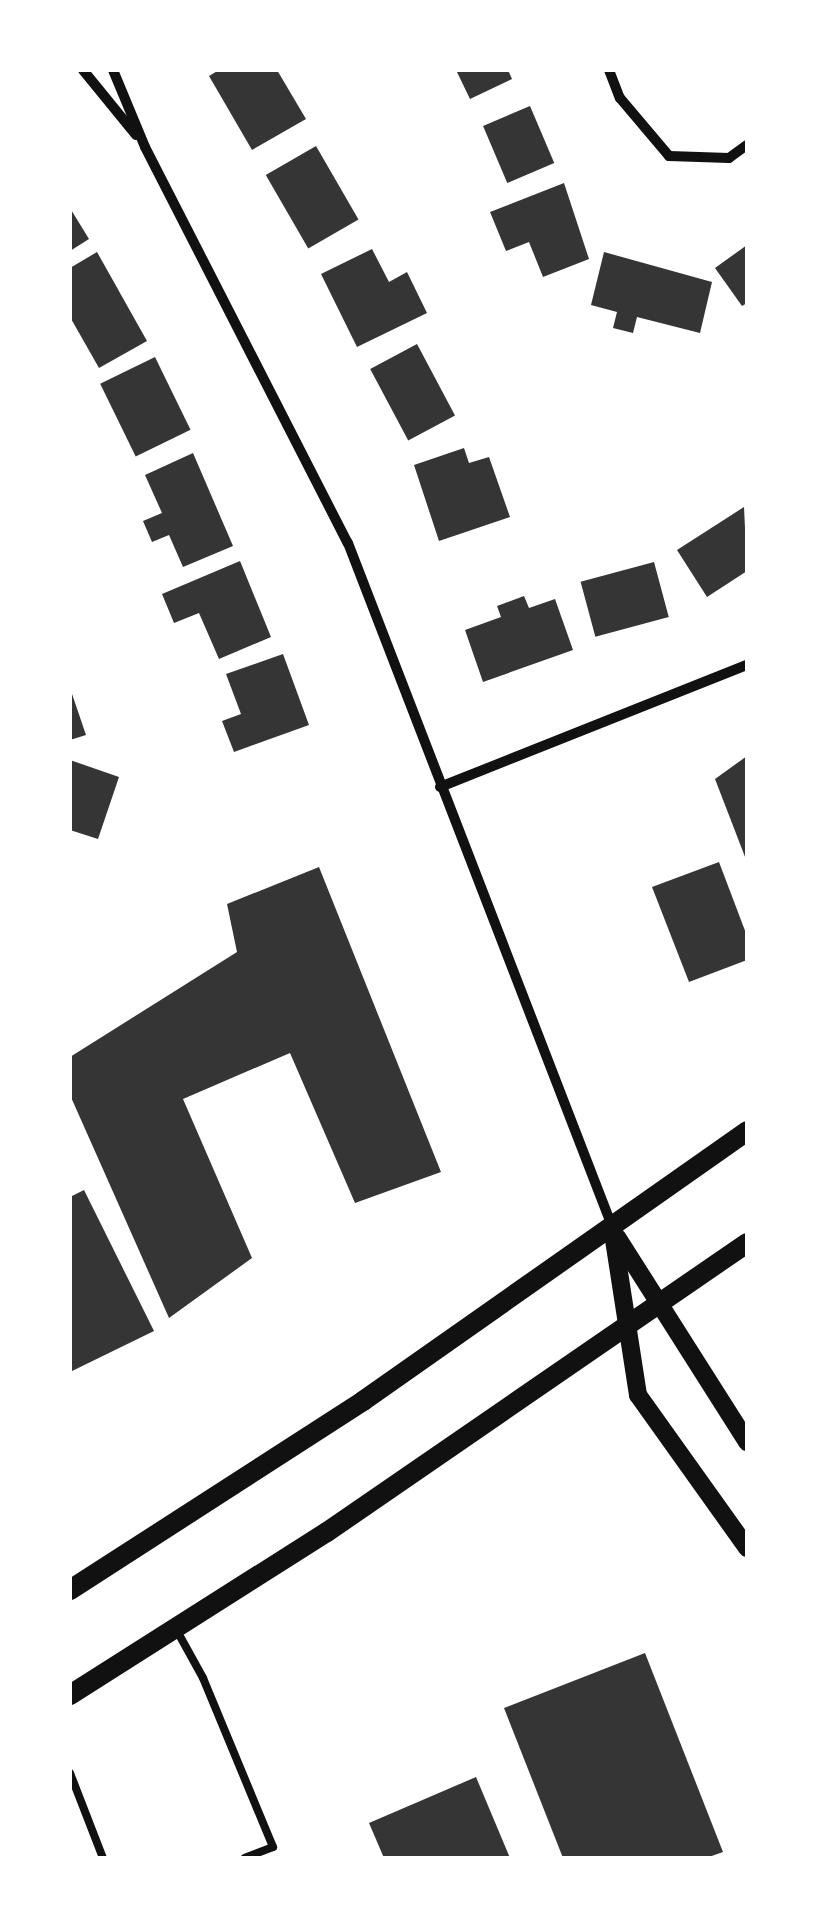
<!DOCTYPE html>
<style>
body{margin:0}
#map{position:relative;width:817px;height:1928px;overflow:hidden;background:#fff;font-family:Ubuntu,sans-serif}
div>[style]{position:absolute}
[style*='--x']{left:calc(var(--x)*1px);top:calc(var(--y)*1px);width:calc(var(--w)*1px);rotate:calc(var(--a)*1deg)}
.building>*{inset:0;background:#353535;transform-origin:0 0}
.service>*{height:8px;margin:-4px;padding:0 4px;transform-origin:4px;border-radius:4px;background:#111}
.minor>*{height:10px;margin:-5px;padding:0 5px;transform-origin:5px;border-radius:5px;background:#111}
.tertiary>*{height:18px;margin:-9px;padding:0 9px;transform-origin:9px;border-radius:9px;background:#111}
.secondary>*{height:20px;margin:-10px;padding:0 10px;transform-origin:10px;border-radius:10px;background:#111}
span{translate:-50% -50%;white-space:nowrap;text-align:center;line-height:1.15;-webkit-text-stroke:8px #fff;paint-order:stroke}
.frame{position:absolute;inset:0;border:72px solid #fff;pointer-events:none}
</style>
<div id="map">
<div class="building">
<i style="clip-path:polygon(219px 70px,277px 70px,306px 119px,252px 150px,209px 76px)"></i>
<i style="clip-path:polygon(456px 70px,508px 70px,512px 79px,470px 99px)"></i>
<i style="left:530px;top:106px;width:62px;height:51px;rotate:67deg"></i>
<i style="left:316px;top:146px;width:85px;height:58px;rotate:60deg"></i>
<i style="clip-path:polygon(564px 183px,589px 259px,543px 277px,529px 242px,506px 251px,490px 212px)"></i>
<i style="clip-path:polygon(70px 208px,89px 239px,70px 251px)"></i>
<i style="clip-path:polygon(747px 245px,747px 303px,742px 306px,715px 268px)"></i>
<i style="clip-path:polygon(372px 249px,389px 282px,407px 272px,427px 313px,357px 347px,321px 274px)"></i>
<i style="clip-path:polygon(97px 252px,147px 341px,99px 368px,70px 317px,70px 268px)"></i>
<i style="clip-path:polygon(604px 252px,712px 282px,700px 333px,637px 317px,633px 333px,613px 328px,617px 312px,591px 305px)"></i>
<i style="left:417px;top:344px;width:81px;height:53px;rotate:62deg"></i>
<i style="left:155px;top:357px;width:81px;height:61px;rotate:64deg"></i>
<i style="clip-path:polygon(464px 448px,469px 463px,489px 457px,510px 517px,439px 541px,414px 465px)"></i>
<i style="clip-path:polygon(193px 453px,233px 546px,183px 567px,169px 535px,152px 542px,143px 521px,162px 513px,145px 475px)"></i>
<i style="clip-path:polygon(744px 507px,747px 571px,707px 597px,677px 550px)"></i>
<i style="clip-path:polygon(240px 561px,271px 637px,219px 659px,199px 613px,174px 623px,162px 594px)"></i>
<i style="left:654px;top:562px;width:57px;height:76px;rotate:75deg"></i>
<i style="clip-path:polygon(524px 596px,529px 608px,555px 599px,573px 650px,483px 682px,465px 630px,501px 617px,497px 606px)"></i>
<i style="clip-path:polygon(283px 654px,309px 725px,234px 752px,222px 721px,241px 714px,226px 674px)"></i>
<i style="clip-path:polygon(70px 688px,86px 735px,70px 740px)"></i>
<i style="clip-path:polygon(747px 756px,747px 862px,715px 779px)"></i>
<i style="clip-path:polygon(70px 760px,119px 777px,98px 839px,70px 830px)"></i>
<i style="clip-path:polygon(719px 862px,747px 936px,747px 960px,689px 982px,652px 887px)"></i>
<i style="clip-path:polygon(319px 867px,441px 1172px,355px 1203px,290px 1053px,183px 1099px,252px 1258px,169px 1318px,70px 1095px,70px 1057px,237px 952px,227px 904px)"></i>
<i style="clip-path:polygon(84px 1190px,154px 1331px,70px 1372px,70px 1197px)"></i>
<i style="clip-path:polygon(645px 1653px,723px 1852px,706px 1858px,563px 1858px,504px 1708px)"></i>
<i style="clip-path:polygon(476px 1777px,510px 1858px,384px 1858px,369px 1823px)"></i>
</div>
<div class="service">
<i style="--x:176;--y:1629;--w:56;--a:61.1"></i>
<i style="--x:203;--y:1678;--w:183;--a:67.5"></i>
<i style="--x:273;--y:1847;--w:30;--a:159"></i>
<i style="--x:70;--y:1773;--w:91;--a:68.8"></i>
</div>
<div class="minor">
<i style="--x:83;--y:70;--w:84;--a:50.8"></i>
<i style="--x:113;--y:70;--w:83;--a:67.4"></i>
<i style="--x:145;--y:147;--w:445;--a:62.9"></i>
<i style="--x:348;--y:543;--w:732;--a:68.87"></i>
<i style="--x:609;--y:70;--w:30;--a:69"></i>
<i style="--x:620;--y:98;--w:76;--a:49.8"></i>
<i style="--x:669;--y:156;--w:60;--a:1.9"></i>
<i style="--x:729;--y:158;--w:22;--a:-36"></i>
<i style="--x:440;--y:787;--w:330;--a:-21.7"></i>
</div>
<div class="tertiary">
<i style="--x:612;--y:1227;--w:170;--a:81.2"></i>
<i style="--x:638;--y:1395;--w:188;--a:54.5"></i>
<i style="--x:617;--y:1237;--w:243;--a:57.6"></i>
</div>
<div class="secondary">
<i style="--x:70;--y:1590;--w:349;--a:-32.8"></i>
<i style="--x:363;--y:1401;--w:469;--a:-35.1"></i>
<i style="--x:70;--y:1695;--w:304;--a:-32.4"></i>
<i style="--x:327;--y:1532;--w:510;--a:-34.53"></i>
</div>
<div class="frame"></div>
</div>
